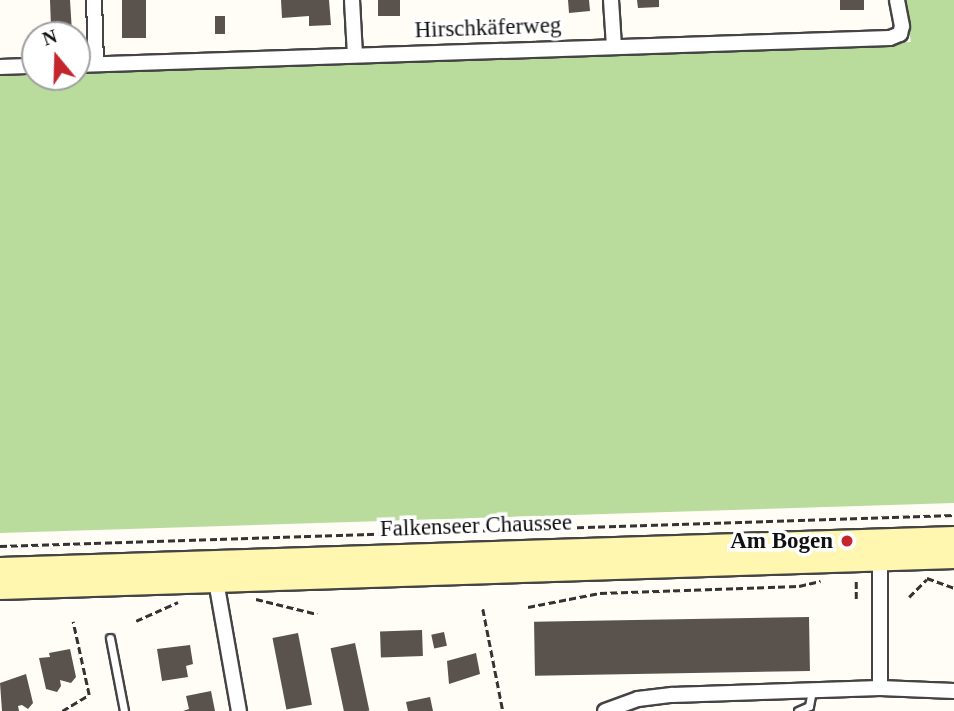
<!DOCTYPE html>
<meta charset="utf-8">
<style>
body{margin:0}
#map{position:relative;width:954px;height:711px;overflow:hidden;background:#fffdf5;font-family:"Times New Roman",serif}
div>[style]{position:absolute}
[style*='--x']{left:calc(var(--x)*1px);top:calc(var(--y)*1px);width:calc(var(--w)*1px);rotate:calc(var(--a)*1deg)}
.forest>*{inset:0;background:#b9dc9c}
.building>*{inset:0;background:#5a524d;transform-origin:0 0}
.path>*{height:2.5px;margin-top:-1.25px;transform-origin:0;background:repeating-linear-gradient(90deg,#333 0 7px,transparent 0 10.5px)}
.roads{filter:drop-shadow(2px 0 #444) drop-shadow(-2px 0 #444) drop-shadow(0 2px #444) drop-shadow(0 -2px #444)}
.lane>*{height:7px;margin:-3.5px;padding:0 3.5px;transform-origin:3.5px;border-radius:3.5px;background:#fff}
.street>*{height:14px;margin:-7px;padding:0 7px;transform-origin:7px;border-radius:7px;background:#fff}
.secondary>*{height:21px;margin:-10.5px;padding:0 10.5px;transform-origin:10.5px;border-radius:10.5px;background:#fff6b0}
.dots>*{width:19px;height:19px;translate:-50% -50%;box-sizing:border-box;border:4px solid #fff;border-radius:50%}
span{translate:-50% -50%;white-space:nowrap;text-align:center;line-height:1.15;-webkit-text-stroke:7px #fff;paint-order:stroke}
.street-label{font-size:23px;color:#111}
.poi-label{font-size:23px;color:#111;font-weight:700}
.right{translate:-100% -50%;text-align:right}
.north{position:absolute;left:21px;top:21px;width:70px;height:70px;box-sizing:border-box;background:#fff;border:2px solid #a0a0a0;border-radius:50%;rotate:341deg;font-size:19px;font-weight:700;line-height:28px;text-align:center;color:#111}
.north::after{content:'';display:block;margin:auto;width:24px;height:32px;background:#c4262e;clip-path:polygon(50% 0,100% 100%,50% 72%,0 100%)}
</style>
<div id="map">
<div class="forest">
<i style="clip-path:polygon(903px 0,954px 0,954px 503px,0 533px,0 75px,77px 77px,77px 72px,911px 42px)"></i>
</div>
<div class="building">
<i style="clip-path:polygon(50px 0,70px 0,72px 32px,56px 33px,56px 26px,51px 27px)"></i>
<i style="left:122px;top:0;width:24px;height:38px"></i>
<i style="clip-path:polygon(281px 0,329px 0,331px 25px,309px 26px,309px 16px,282px 18px)"></i>
<i style="left:378px;top:0;width:22px;height:16px"></i>
<i style="clip-path:polygon(568px 0,589px 0,590px 11px,569px 13px)"></i>
<i style="clip-path:polygon(637px 0,659px 0,659px 7px,638px 8px)"></i>
<i style="left:840px;top:0;width:24px;height:10px"></i>
<i style="left:215px;top:16px;width:10px;height:18px"></i>
<i style="left:809px;top:617px;width:54px;height:275px;rotate:89deg"></i>
<i style="left:422px;top:630px;width:26px;height:42px;rotate:88deg"></i>
<i style="left:444px;top:632px;width:14px;height:13px;rotate:78deg"></i>
<i style="left:298px;top:633px;width:73px;height:26px;rotate:79deg"></i>
<i style="left:355px;top:643px;width:69px;height:25px;rotate:78deg"></i>
<i style="clip-path:polygon(190px 645px,193px 664px,186px 666px,188px 677px,162px 681px,157px 649px)"></i>
<i style="clip-path:polygon(70px 649px,76px 677px,71px 683px,60px 680px,61px 686px,57px 692px,46px 689px,39px 658px,50px 657px,49px 653px)"></i>
<i style="clip-path:polygon(476px 653px,480px 674px,449px 684px,447px 661px)"></i>
<i style="clip-path:polygon(26px 674px,33px 703px,28px 709px,22px 705px,18px 706px,19px 711px,2px 711px,0 683px)"></i>
<i style="clip-path:polygon(211px 691px,215px 711px,183px 711px,189px 709px,186px 696px)"></i>
<i style="clip-path:polygon(430px 697px,433px 711px,408px 711px,406px 702px)"></i>
</div>
<div class="path">
<i style="--x:0;--y:546;--w:955;--a:-1.86"></i>
<i style="--x:927;--y:578;--w:29;--a:20"></i>
<i style="--x:909;--y:597;--w:25;--a:-45"></i>
<i style="--x:256;--y:599;--w:63;--a:13.8"></i>
<i style="--x:856;--y:599;--w:19;--a:-90"></i>
<i style="--x:528;--y:607;--w:73;--a:-11"></i>
<i style="--x:600;--y:593;--w:199;--a:-2"></i>
<i style="--x:799;--y:586;--w:22;--a:-13"></i>
<i style="--x:483;--y:609;--w:104;--a:78.9"></i>
<i style="--x:136;--y:621;--w:46;--a:-24.3"></i>
<i style="--x:62;--y:711;--w:31;--a:-31"></i>
<i style="--x:89;--y:695;--w:75;--a:-102.4"></i>
</div>
<div class="roads">
<div class="lane">
<i style="--x:110;--y:638;--w:74;--a:79.1"></i>
<i style="--x:798;--y:711;--w:12;--a:-24"></i>
<i style="--x:809;--y:706;--w:15;--a:-79"></i>
</div>
<div class="street">
<i style="--x:94;--y:0;--w:64;--a:88.2"></i>
<i style="--x:352;--y:0;--w:55;--a:86.9"></i>
<i style="--x:611;--y:0;--w:47;--a:86.3"></i>
<i style="--x:77;--y:65;--w:813;--a:-1.9"></i>
<i style="--x:890;--y:38;--w:11;--a:-22"></i>
<i style="--x:900;--y:34;--w:8;--a:-76"></i>
<i style="--x:902;--y:26;--w:26;--a:-101"></i>
<i style="--x:0;--y:67;--w:35;--a:-2"></i>
<i style="--x:880;--y:559;--w:129;--a:90"></i>
<i style="--x:216;--y:581;--w:132;--a:80"></i>
<i style="--x:605;--y:711;--w:35;--a:-20"></i>
<i style="--x:638;--y:699;--w:34;--a:-7"></i>
<i style="--x:672;--y:695;--w:208;--a:-1.9"></i>
<i style="--x:880;--y:688;--w:74;--a:2.3"></i>
</div>
<div class="secondary">
<i style="--x:0;--y:568;--w:955;--a:-1.86"></i>
<i style="--x:0;--y:588;--w:955;--a:-1.86"></i>
</div>
</div>
<div class="dots">
<i style="left:847px;top:541px;background:#c4262e"></i>
</div>
<div class="street-label">
<span style="left:488px;top:28px;rotate:-2deg">Hirschkäferweg</span>
<span style="left:476px;top:526px;rotate:-2deg">Falkenseer Chaussee</span>
</div>
<div class="poi-label">
<span class="right" style="left:833px;top:541px">Am Bogen</span>
</div>
<div class="north">N</div>
</div>
